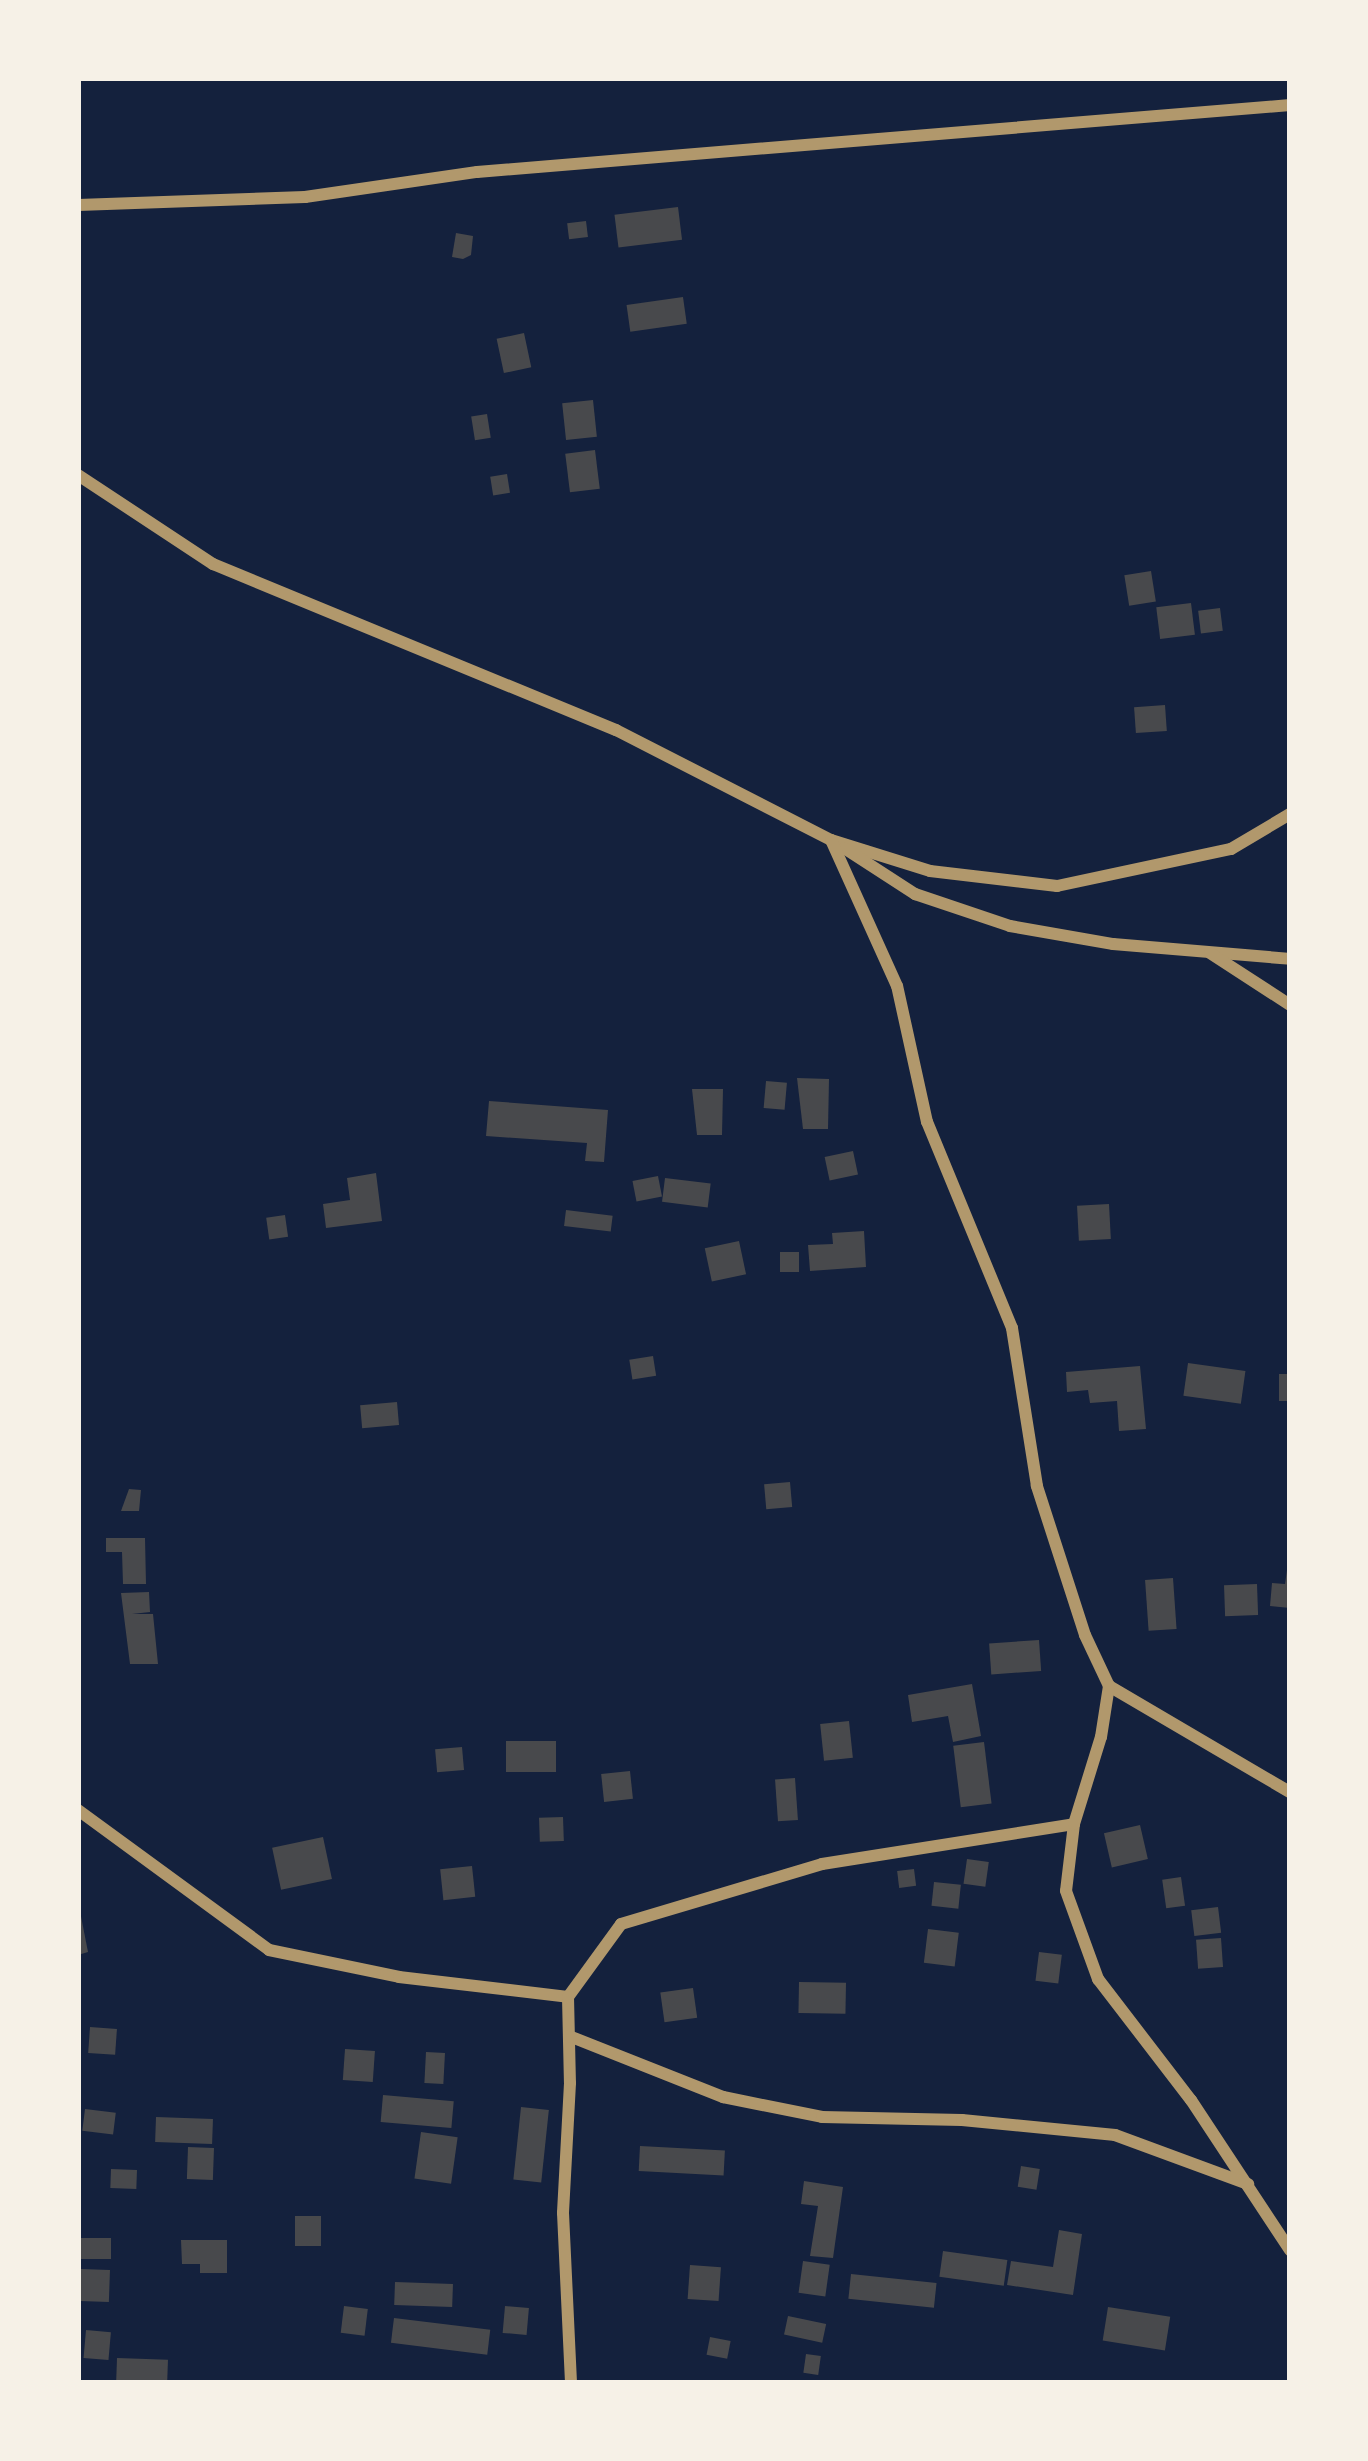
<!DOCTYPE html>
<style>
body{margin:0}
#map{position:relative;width:1368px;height:2461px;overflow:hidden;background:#14213d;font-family:"Nunito Sans",sans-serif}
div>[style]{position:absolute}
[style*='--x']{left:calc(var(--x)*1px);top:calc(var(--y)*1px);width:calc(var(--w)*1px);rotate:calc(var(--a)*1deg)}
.building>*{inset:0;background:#48494c;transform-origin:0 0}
.minor>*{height:12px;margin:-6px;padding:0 6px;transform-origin:6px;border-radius:6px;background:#b1986c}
span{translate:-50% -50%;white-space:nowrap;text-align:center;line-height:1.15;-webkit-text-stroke:12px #f6f1e7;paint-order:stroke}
.frame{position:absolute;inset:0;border:81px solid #f6f1e7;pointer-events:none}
</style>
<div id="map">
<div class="building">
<i style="left:678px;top:207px;width:33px;height:64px;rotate:83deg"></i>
<i style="left:586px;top:221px;width:16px;height:19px;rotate:83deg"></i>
<i style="clip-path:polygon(456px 233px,473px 236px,471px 255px,463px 259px,452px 257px)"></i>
<i style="left:683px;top:297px;width:27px;height:57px;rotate:82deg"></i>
<i style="left:524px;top:333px;width:35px;height:28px;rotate:78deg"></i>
<i style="left:593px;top:400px;width:37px;height:31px;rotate:84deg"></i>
<i style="left:487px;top:414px;width:24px;height:16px;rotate:81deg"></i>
<i style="left:595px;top:450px;width:39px;height:30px;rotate:83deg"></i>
<i style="left:507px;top:474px;width:19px;height:17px;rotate:81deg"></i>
<i style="left:1151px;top:571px;width:31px;height:27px;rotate:81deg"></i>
<i style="left:1191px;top:603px;width:32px;height:35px;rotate:83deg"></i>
<i style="left:1220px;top:608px;width:23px;height:22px;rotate:83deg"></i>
<i style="left:1165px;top:705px;width:26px;height:31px;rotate:86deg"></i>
<i style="clip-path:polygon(797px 1078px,829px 1079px,828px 1129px,803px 1129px)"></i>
<i style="left:766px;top:1081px;width:21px;height:27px;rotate:5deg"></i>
<i style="clip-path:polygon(692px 1089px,723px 1089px,722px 1135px,697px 1135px)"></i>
<i style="clip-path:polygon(489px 1101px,608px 1110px,604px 1162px,585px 1161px,587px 1143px,486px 1136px)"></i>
<i style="left:853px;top:1151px;width:24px;height:29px;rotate:78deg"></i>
<i style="clip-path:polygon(376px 1173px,382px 1221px,326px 1228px,323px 1204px,350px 1200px,347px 1178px)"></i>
<i style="left:658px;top:1176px;width:21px;height:26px;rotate:79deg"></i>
<i style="left:665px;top:1178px;width:46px;height:24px;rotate:7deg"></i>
<i style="left:1109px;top:1204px;width:35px;height:32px;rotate:87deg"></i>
<i style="left:566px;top:1210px;width:47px;height:16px;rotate:7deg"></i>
<i style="left:285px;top:1215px;width:22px;height:19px;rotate:82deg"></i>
<i style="clip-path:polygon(864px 1231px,866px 1267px,810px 1271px,808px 1245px,833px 1244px,832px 1233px)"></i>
<i style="left:739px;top:1241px;width:34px;height:35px;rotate:78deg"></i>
<i style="left:780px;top:1252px;width:19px;height:20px"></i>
<i style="left:653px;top:1356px;width:20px;height:24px;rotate:81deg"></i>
<i style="left:1188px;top:1363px;width:58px;height:33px;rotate:8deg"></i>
<i style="clip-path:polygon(1140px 1366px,1146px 1429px,1119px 1431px,1117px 1401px,1090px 1403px,1088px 1390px,1067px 1392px,1066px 1372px)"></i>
<i style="left:1279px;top:1374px;width:11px;height:27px"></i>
<i style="left:397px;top:1402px;width:23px;height:37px;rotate:85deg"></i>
<i style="left:790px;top:1482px;width:25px;height:26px;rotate:85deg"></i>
<i style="clip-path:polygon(129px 1489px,141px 1490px,139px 1511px,121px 1511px)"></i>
<i style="clip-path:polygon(106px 1538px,145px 1538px,146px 1584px,123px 1584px,122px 1552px,106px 1552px)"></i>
<i style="clip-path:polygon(1287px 1570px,1290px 1608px,1270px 1606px,1272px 1583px,1285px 1584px)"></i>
<i style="left:1173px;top:1578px;width:51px;height:28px;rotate:86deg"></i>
<i style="left:1257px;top:1584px;width:31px;height:33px;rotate:88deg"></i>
<i style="clip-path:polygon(149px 1592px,150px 1612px,132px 1614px,153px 1614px,158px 1664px,130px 1664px,121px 1593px)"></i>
<i style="left:1039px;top:1640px;width:31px;height:50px;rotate:86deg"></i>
<i style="clip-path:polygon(972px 1684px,981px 1736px,953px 1742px,948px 1716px,912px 1722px,908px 1695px)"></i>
<i style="left:849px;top:1721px;width:37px;height:29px;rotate:84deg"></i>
<i style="left:506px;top:1741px;width:50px;height:31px"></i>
<i style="left:984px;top:1742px;width:62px;height:31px;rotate:83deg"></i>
<i style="left:462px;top:1747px;width:23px;height:27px;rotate:85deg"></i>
<i style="left:630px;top:1771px;width:28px;height:29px;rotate:84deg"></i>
<i style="left:795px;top:1778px;width:42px;height:20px;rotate:86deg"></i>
<i style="left:563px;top:1817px;width:24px;height:24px;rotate:88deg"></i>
<i style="left:1140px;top:1825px;width:35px;height:37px;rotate:77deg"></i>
<i style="left:323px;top:1837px;width:43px;height:52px;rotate:78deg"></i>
<i style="left:967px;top:1859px;width:22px;height:25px;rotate:8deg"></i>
<i style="left:472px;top:1866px;width:31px;height:32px;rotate:84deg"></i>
<i style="left:914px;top:1869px;width:17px;height:17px;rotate:83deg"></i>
<i style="left:1181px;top:1877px;width:29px;height:19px;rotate:82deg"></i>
<i style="left:934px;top:1882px;width:27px;height:24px;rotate:6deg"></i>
<i style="clip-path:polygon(78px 1901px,88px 1952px,78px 1955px)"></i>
<i style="left:1218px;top:1907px;width:26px;height:27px;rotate:83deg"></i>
<i style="left:928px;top:1929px;width:31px;height:34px;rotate:7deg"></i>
<i style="left:1221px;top:1938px;width:29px;height:25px;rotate:86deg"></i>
<i style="left:1039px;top:1952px;width:23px;height:29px;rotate:7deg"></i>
<i style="left:799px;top:1982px;width:47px;height:31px;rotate:1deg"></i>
<i style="left:693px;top:1988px;width:30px;height:33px;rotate:82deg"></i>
<i style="left:90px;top:2027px;width:27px;height:26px;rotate:4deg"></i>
<i style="left:345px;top:2049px;width:30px;height:31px;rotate:4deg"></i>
<i style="left:426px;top:2052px;width:19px;height:31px;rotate:3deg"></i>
<i style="left:383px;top:2095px;width:71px;height:27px;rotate:5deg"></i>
<i style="left:521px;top:2107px;width:28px;height:73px;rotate:6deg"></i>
<i style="left:85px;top:2109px;width:31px;height:22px;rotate:7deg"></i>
<i style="left:156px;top:2117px;width:57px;height:25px;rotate:2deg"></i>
<i style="left:421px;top:2132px;width:37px;height:47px;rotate:8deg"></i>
<i style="left:640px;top:2146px;width:85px;height:25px;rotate:3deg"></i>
<i style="left:188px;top:2147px;width:26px;height:32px;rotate:2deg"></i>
<i style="left:1021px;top:2166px;width:19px;height:21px;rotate:9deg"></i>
<i style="left:111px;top:2169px;width:26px;height:19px;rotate:2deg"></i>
<i style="clip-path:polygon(804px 2181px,843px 2187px,833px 2258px,810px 2256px,818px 2206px,801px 2204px)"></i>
<i style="left:295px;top:2216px;width:26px;height:30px"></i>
<i style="clip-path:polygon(1059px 2230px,1082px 2234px,1073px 2295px,1007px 2285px,1011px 2261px,1053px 2267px)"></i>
<i style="left:78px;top:2238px;width:33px;height:21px"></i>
<i style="clip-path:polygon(181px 2240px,227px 2240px,227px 2273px,200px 2273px,200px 2264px,182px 2264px)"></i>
<i style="left:943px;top:2251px;width:65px;height:26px;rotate:8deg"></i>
<i style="left:803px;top:2261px;width:27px;height:32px;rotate:8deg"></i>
<i style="left:690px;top:2265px;width:31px;height:34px;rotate:4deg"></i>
<i style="left:81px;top:2269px;width:29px;height:32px;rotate:2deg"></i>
<i style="left:851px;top:2274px;width:86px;height:25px;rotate:6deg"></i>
<i style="left:395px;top:2282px;width:58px;height:23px;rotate:2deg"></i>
<i style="left:344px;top:2306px;width:24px;height:27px;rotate:7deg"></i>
<i style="left:505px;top:2306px;width:24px;height:27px;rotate:5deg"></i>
<i style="left:1108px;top:2307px;width:63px;height:34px;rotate:9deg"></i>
<i style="left:788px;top:2316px;width:39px;height:19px;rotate:12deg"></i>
<i style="left:394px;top:2318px;width:97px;height:25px;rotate:7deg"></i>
<i style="left:86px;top:2330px;width:25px;height:28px;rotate:5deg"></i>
<i style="left:710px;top:2337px;width:21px;height:18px;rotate:11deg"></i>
<i style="left:806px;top:2354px;width:15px;height:19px;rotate:8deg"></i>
<i style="left:117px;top:2358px;width:51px;height:25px;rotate:2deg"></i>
</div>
<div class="minor">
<i style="--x:78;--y:205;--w:227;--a:-2"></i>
<i style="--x:305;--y:197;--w:174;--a:-8.3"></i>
<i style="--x:477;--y:172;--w:816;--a:-4.71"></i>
<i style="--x:78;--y:475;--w:162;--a:33.4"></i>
<i style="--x:213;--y:564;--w:436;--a:22.4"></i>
<i style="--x:616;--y:730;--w:242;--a:27.1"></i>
<i style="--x:831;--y:840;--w:104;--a:17.4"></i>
<i style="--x:930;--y:871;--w:128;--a:6.7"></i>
<i style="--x:1057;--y:886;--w:178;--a:-12"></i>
<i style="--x:1231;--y:849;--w:69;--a:-30.7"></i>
<i style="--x:844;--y:848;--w:85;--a:32.9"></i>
<i style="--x:915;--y:894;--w:100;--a:18.6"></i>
<i style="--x:1010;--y:926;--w:105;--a:9.9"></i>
<i style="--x:1113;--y:944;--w:178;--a:4.8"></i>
<i style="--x:1210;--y:953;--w:95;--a:33"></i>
<i style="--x:1109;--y:1686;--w:210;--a:30.4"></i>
<i style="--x:78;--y:1810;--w:237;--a:36.2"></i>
<i style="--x:269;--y:1950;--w:133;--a:11.7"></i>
<i style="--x:399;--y:1977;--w:170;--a:6.7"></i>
<i style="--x:568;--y:1997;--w:86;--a:88.7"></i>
<i style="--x:570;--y:2083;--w:130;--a:93.1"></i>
<i style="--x:563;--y:2213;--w:170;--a:87.3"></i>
<i style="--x:1074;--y:1824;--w:67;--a:96.8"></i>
<i style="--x:1066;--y:1891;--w:94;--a:70"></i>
<i style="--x:1098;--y:1979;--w:153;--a:52.5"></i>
<i style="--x:1191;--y:2100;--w:180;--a:56.6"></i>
<i style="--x:568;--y:1997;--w:90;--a:-54"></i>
<i style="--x:621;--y:1924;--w:210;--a:-16.6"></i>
<i style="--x:822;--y:1864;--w:255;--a:-9"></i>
<i style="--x:1074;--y:1824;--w:91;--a:-72.8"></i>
<i style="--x:1101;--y:1737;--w:52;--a:-81.1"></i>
<i style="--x:1109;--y:1686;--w:56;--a:-115.2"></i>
<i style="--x:1085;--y:1635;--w:157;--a:-107.9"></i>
<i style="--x:1037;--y:1486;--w:160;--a:-99"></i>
<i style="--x:1012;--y:1328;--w:223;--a:-112.4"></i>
<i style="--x:927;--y:1122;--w:139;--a:-102.4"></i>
<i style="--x:897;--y:986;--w:160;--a:-114.3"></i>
<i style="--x:569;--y:2036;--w:166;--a:21.6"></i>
<i style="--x:723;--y:2097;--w:101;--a:11.4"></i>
<i style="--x:822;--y:2117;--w:140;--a:1.2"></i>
<i style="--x:962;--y:2120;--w:154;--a:5.6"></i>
<i style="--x:1115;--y:2135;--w:142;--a:20.2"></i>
</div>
<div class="frame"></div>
</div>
